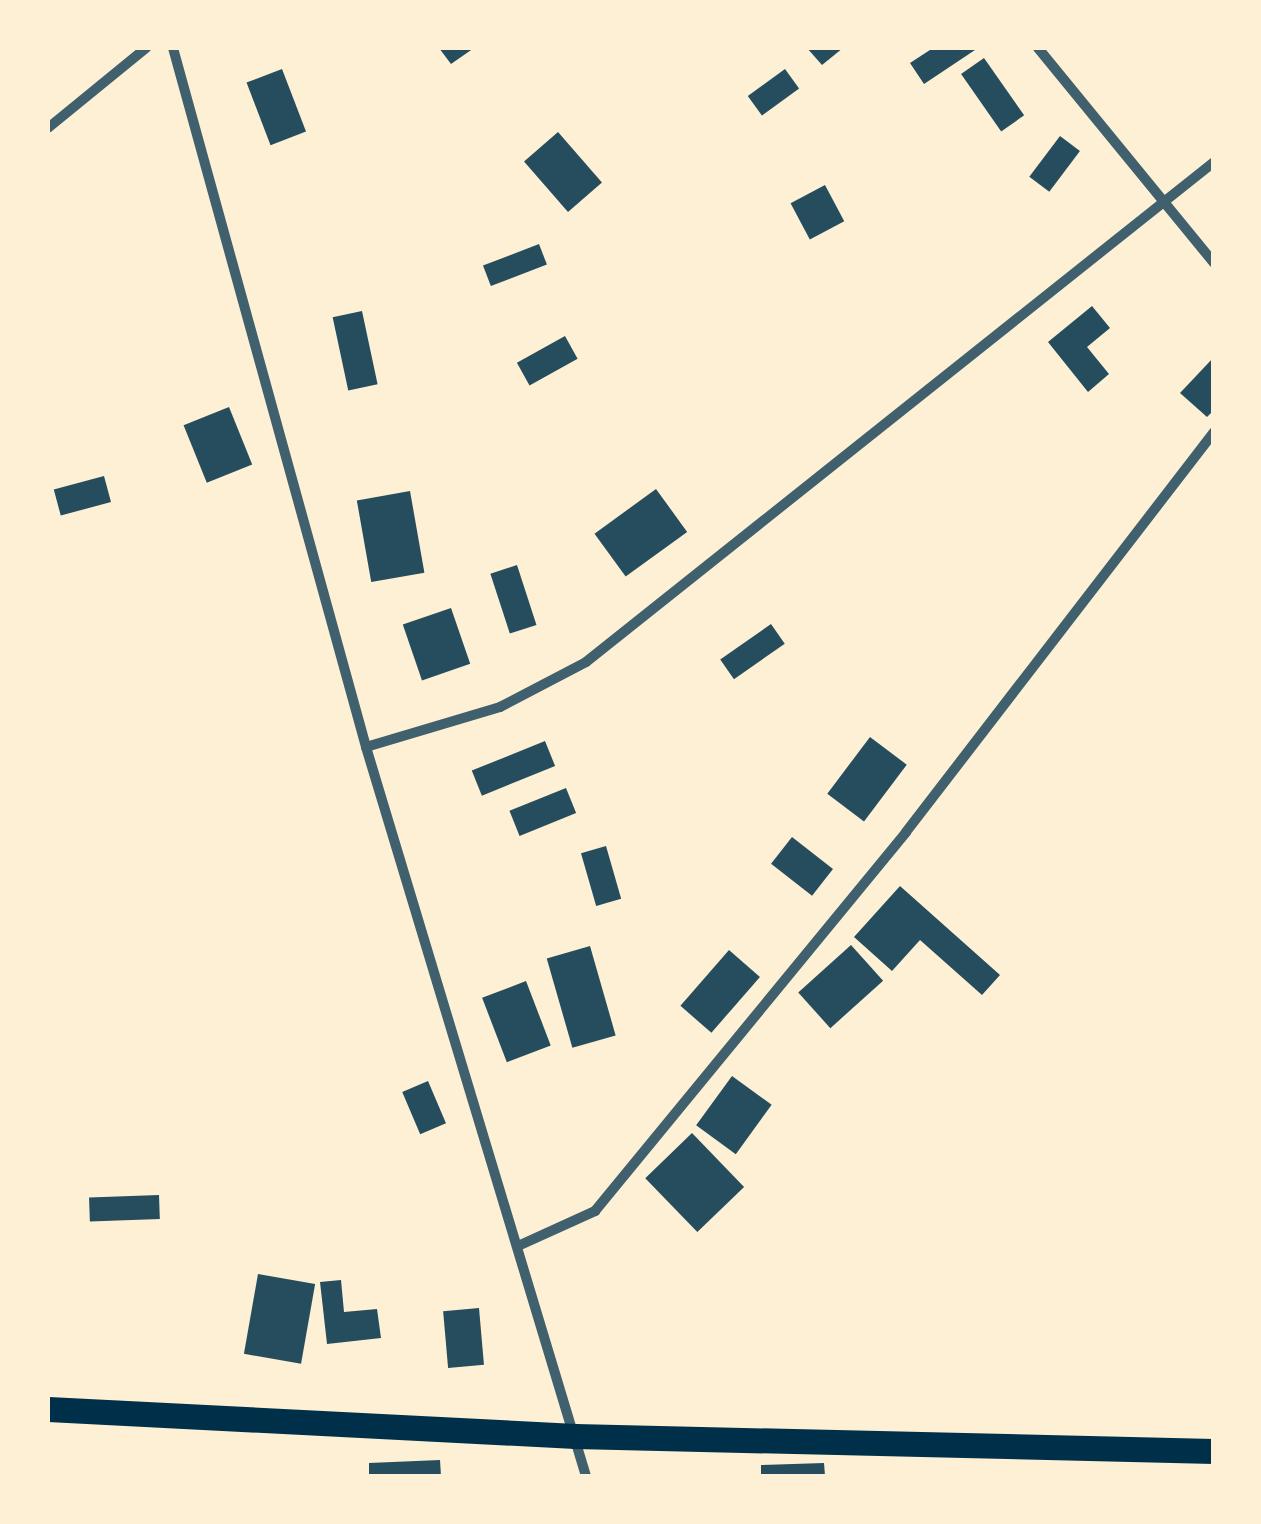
<!DOCTYPE html>
<style>
body{margin:0}
#map{position:relative;width:1261px;height:1524px;overflow:hidden;background:#fdf0d5;font-family:Inter,sans-serif}
div>[style]{position:absolute}
[style*='--x']{left:calc(var(--x)*1px);top:calc(var(--y)*1px);width:calc(var(--w)*1px);rotate:calc(var(--a)*1deg)}
.building>*{inset:0;background:#264d5e;transform-origin:0 0}
.minor>*{height:10px;margin:-5px;padding:0 5px;transform-origin:5px;border-radius:5px;background:#3f606c}
.primary>*{height:25px;margin:-12.5px;padding:0 12.5px;transform-origin:12.5px;border-radius:12.5px;background:#003049}
span{translate:-50% -50%;white-space:nowrap;text-align:center;line-height:1.15;-webkit-text-stroke:9px #fdf0d5;paint-order:stroke}
.frame{position:absolute;inset:0;border:50px solid #fdf0d5;pointer-events:none}
</style>
<div id="map">
<div class="building">
<i style="clip-path:polygon(439px 48px,474px 48px,451px 64px)"></i>
<i style="clip-path:polygon(807px 48px,843px 48px,822px 65px)"></i>
<i style="clip-path:polygon(933px 48px,978px 48px,924px 84px,910px 63px)"></i>
<i style="left:984px;top:58px;width:70px;height:28px;rotate:55deg"></i>
<i style="left:282px;top:69px;width:67px;height:38px;rotate:69deg"></i>
<i style="left:785px;top:69px;width:24px;height:46px;rotate:54deg"></i>
<i style="left:558px;top:132px;width:67px;height:45px;rotate:49deg"></i>
<i style="left:1060px;top:136px;width:25px;height:51px;rotate:37deg"></i>
<i style="left:825px;top:185px;width:41px;height:39px;rotate:62deg"></i>
<i style="left:539px;top:244px;width:22px;height:60px;rotate:69deg"></i>
<i style="clip-path:polygon(1092px 306px,1110px 328px,1087px 347px,1109px 374px,1088px 392px,1048px 342px)"></i>
<i style="left:362px;top:311px;width:75px;height:30px;rotate:78deg"></i>
<i style="left:565px;top:336px;width:26px;height:55px;rotate:61deg"></i>
<i style="clip-path:polygon(1214px 357px,1214px 410px,1207px 417px,1180px 393px)"></i>
<i style="left:229px;top:407px;width:62px;height:49px;rotate:68deg"></i>
<i style="left:104px;top:476px;width:27px;height:52px;rotate:75deg"></i>
<i style="left:656px;top:489px;width:53px;height:76px;rotate:54deg"></i>
<i style="left:410px;top:491px;width:83px;height:54px;rotate:80deg"></i>
<i style="left:517px;top:565px;width:63px;height:28px;rotate:72deg"></i>
<i style="left:451px;top:608px;width:59px;height:51px;rotate:71deg"></i>
<i style="left:771px;top:624px;width:24px;height:62px;rotate:55deg"></i>
<i style="left:870px;top:737px;width:46px;height:71px;rotate:37deg"></i>
<i style="left:545px;top:741px;width:27px;height:79px;rotate:68deg"></i>
<i style="left:566px;top:788px;width:27px;height:61px;rotate:68deg"></i>
<i style="left:792px;top:837px;width:52px;height:34px;rotate:38deg"></i>
<i style="left:606px;top:846px;width:55px;height:26px;rotate:74deg"></i>
<i style="clip-path:polygon(900px 886px,1000px 975px,982px 995px,920px 940px,892px 971px,854px 937px)"></i>
<i style="left:851px;top:945px;width:48px;height:71px;rotate:48deg"></i>
<i style="left:590px;top:946px;width:93px;height:45px;rotate:74deg"></i>
<i style="left:729px;top:950px;width:41px;height:74px;rotate:41deg"></i>
<i style="left:526px;top:981px;width:69px;height:47px;rotate:69deg"></i>
<i style="left:732px;top:1076px;width:49px;height:61px;rotate:36deg"></i>
<i style="left:428px;top:1081px;width:46px;height:28px;rotate:67deg"></i>
<i style="left:692px;top:1133px;width:75px;height:65px;rotate:46deg"></i>
<i style="left:159px;top:1195px;width:24px;height:70px;rotate:88deg"></i>
<i style="left:258px;top:1274px;width:58px;height:81px;rotate:10deg"></i>
<i style="clip-path:polygon(341px 1280px,344px 1312px,377px 1309px,381px 1338px,327px 1344px,320px 1282px)"></i>
<i style="left:479px;top:1308px;width:57px;height:36px;rotate:85deg"></i>
<i style="clip-path:polygon(440px 1460px,441px 1476px,369px 1476px,369px 1463px)"></i>
<i style="clip-path:polygon(824px 1463px,825px 1476px,761px 1476px,761px 1465px)"></i>
</div>
<div class="minor">
<i style="--x:173;--y:48;--w:725;--a:74.56"></i>
<i style="--x:366;--y:747;--w:761;--a:73.21"></i>
<i style="--x:1038;--y:48;--w:278;--a:50.7"></i>
<i style="--x:48;--y:128;--w:127;--a:-39.2"></i>
<i style="--x:366;--y:747;--w:140;--a:-16.6"></i>
<i style="--x:500;--y:707;--w:97;--a:-27.6"></i>
<i style="--x:586;--y:662;--w:803;--a:-38.53"></i>
<i style="--x:518;--y:1246;--w:85;--a:-24.4"></i>
<i style="--x:595;--y:1211;--w:490;--a:-50.6"></i>
<i style="--x:906;--y:832;--w:505;--a:-52.4"></i>
</div>
<div class="primary">
<i style="--x:48;--y:1409;--w:528;--a:2.93"></i>
<i style="--x:575;--y:1436;--w:639;--a:1.34"></i>
</div>
<div class="frame"></div>
</div>
